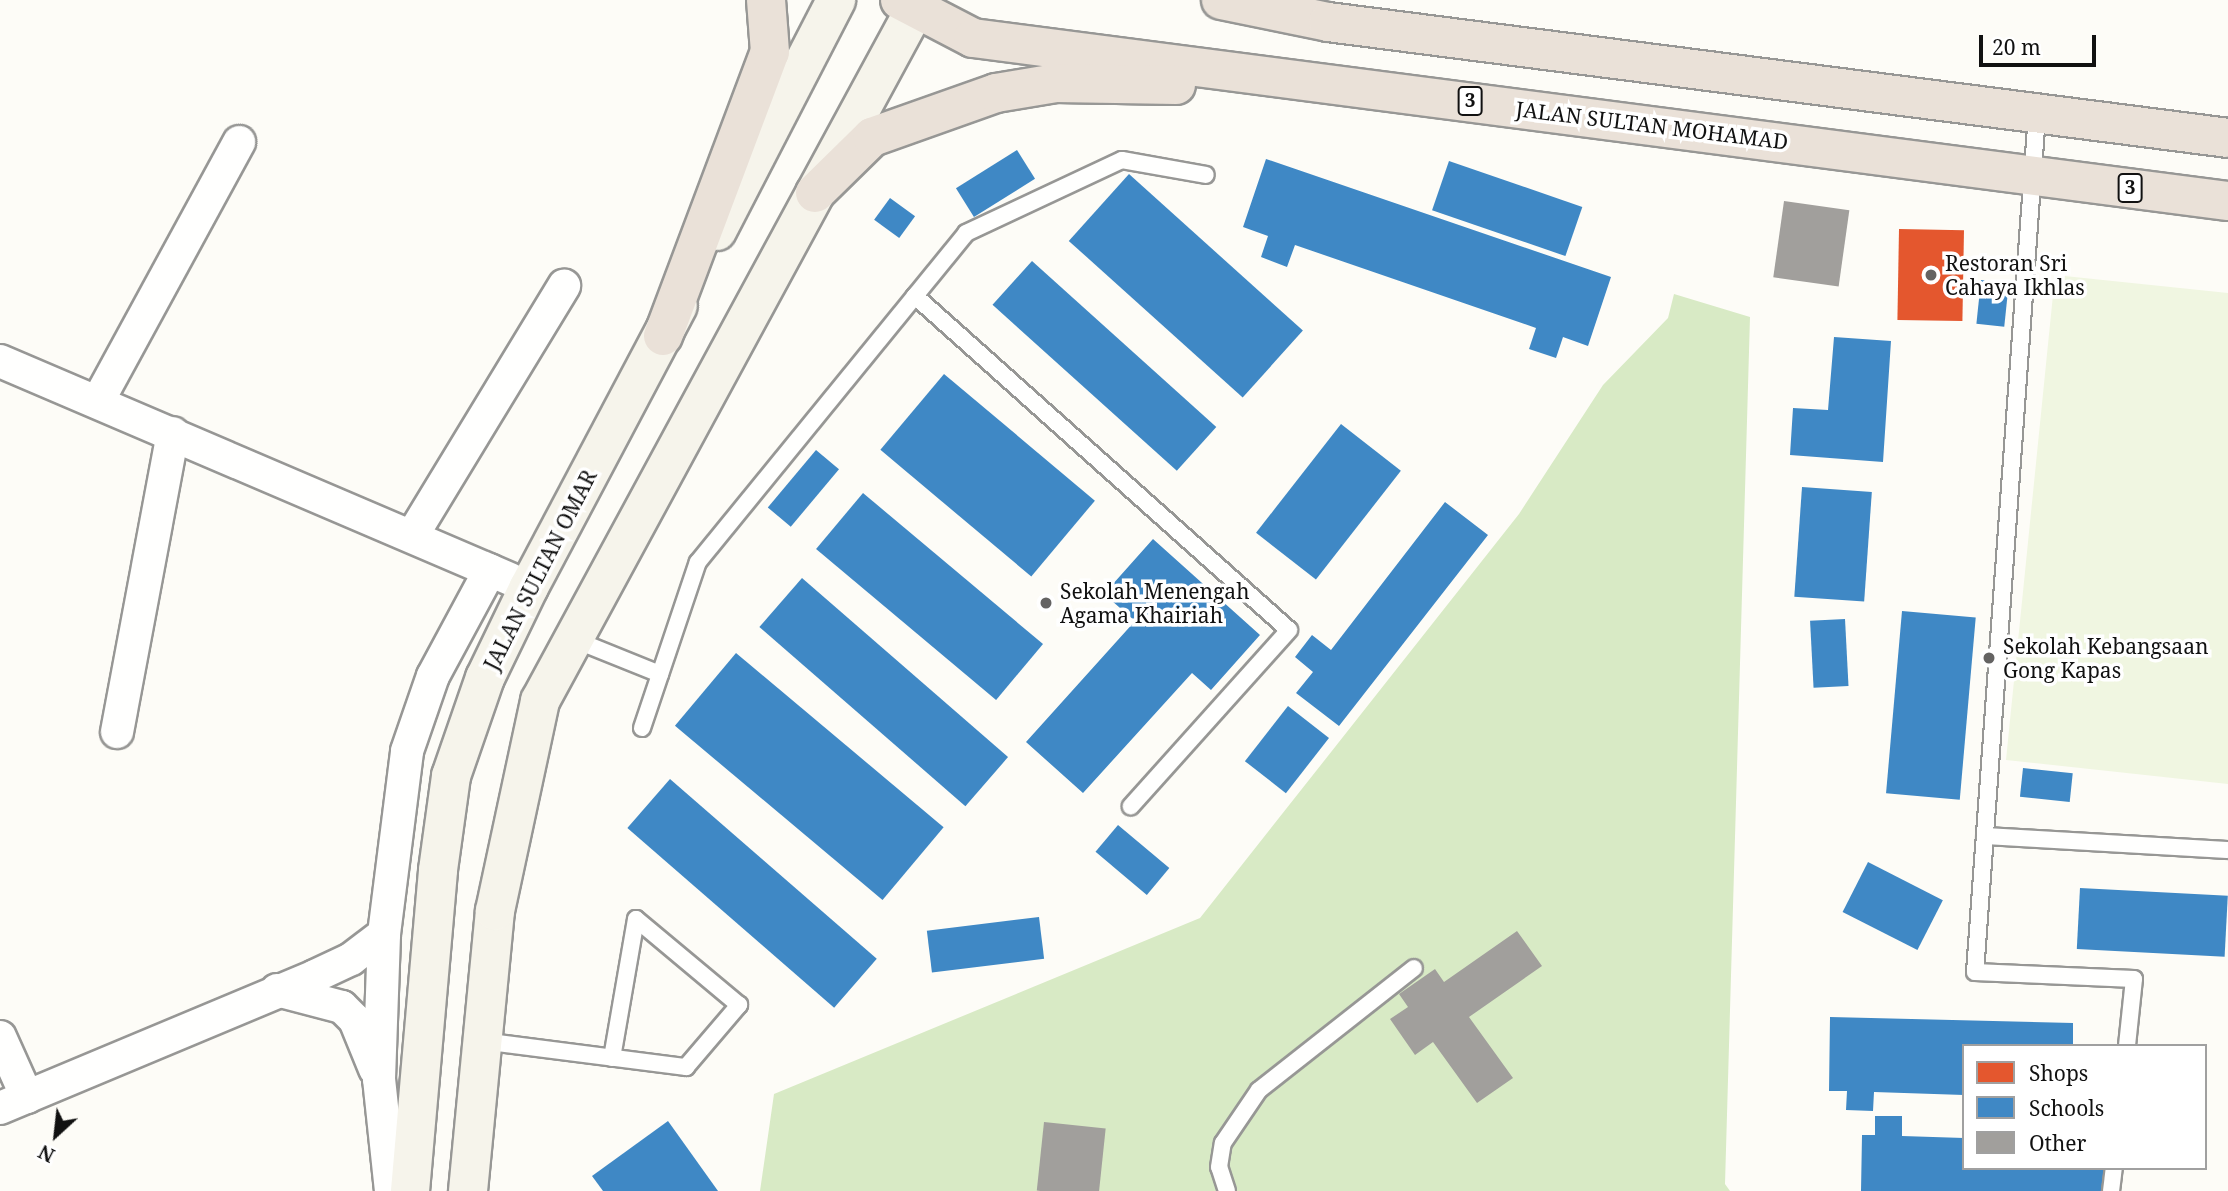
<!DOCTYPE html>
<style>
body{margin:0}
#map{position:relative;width:2228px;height:1191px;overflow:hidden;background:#fdfcf7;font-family:"Noto Serif",serif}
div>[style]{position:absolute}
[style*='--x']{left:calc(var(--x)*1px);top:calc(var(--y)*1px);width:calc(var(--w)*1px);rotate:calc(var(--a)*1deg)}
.forest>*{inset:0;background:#d8eac5}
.pitch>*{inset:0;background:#f0f6e1}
.shops>*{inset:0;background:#e4572e;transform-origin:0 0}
.schools>*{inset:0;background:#3f88c5;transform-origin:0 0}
.building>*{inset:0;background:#a19f9c;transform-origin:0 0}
.roads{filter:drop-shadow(2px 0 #979795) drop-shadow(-2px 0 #979795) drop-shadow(0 2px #979795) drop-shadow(0 -2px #979795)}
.lane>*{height:16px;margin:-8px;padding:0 8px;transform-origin:8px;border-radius:8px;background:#fffffe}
.street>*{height:32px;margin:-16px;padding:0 16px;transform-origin:16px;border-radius:16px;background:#fffffe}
.secondary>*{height:38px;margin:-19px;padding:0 19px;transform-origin:19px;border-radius:19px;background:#f6f4eb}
.highway>*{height:38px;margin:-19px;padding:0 19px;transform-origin:19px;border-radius:19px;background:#eae1d8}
.dots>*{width:19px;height:19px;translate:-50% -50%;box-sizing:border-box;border:4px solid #fff;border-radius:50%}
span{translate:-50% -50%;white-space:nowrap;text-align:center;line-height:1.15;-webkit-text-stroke:7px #fff;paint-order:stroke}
.shield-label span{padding:2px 5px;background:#fff;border:2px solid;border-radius:5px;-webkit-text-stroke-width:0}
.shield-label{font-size:19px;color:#111;font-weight:700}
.street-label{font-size:21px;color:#111}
.poi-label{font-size:21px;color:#111}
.left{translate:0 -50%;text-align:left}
.legend{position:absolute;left:1962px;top:1044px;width:245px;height:126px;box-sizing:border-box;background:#fff;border:2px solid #a0a0a0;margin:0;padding:9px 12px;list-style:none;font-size:21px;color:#111}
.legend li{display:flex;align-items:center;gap:14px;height:35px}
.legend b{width:35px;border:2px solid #a0a0a0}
.north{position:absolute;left:21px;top:1100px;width:70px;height:70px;-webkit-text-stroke:5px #fff;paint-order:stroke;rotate:207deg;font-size:19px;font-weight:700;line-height:28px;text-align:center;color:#111}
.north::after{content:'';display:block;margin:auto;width:24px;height:32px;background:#111;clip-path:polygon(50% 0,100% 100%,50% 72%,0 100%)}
.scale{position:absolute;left:1979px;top:35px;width:117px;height:32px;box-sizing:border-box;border:4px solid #111;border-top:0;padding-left:9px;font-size:21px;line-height:24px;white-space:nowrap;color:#111;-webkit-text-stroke:5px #fff;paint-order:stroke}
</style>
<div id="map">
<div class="forest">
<i style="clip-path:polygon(1674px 294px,1750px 317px,1725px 1184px,1730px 1191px,760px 1191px,774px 1094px,1200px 918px,1519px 514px,1603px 385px,1668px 318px)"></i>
</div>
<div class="pitch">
<i style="clip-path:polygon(2055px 275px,2228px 293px,2228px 784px,2006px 760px)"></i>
</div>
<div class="shops">
<i style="left:1899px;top:229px;width:65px;height:91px;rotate:1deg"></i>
</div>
<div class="schools">
<i style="left:1017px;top:150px;width:34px;height:72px;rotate:58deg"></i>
<i style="clip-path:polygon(1266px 159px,1611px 277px,1588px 346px,1563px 337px,1556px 358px,1529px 349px,1536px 328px,1295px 245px,1287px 267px,1261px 257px,1268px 236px,1243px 227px)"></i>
<i style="left:1449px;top:161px;width:141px;height:52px;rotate:19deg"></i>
<i style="left:1129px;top:174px;width:234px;height:90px;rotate:42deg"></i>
<i style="left:890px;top:198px;width:31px;height:27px;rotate:36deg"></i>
<i style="left:1032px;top:261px;width:248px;height:59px;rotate:42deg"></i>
<i style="left:1981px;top:280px;width:28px;height:44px;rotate:6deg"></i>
<i style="clip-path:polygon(1834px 337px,1891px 341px,1883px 462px,1790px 455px,1793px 408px,1828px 410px)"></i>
<i style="left:944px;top:374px;width:197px;height:99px;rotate:40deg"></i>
<i style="left:1341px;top:424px;width:76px;height:138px;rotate:38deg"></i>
<i style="left:816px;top:450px;width:30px;height:75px;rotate:40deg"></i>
<i style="left:1802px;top:487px;width:70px;height:110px;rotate:4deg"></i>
<i style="left:863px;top:493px;width:235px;height:73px;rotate:40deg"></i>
<i style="clip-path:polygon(1445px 502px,1488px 535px,1339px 726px,1296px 693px,1313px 672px,1295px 657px,1312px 635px,1331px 650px)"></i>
<i style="clip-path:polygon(1153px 539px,1260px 635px,1211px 690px,1192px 673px,1083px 793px,1026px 742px,1135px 621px,1104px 594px)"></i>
<i style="left:802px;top:578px;width:273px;height:65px;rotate:41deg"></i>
<i style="left:1902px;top:611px;width:74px;height:183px;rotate:5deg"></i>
<i style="left:1845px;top:619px;width:67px;height:35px;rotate:87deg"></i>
<i style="left:736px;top:653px;width:271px;height:95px;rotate:40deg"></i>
<i style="left:1288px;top:706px;width:52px;height:70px;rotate:38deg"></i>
<i style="left:2023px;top:768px;width:50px;height:29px;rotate:6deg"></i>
<i style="left:670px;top:779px;width:274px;height:65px;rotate:41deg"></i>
<i style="left:1118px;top:825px;width:67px;height:35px;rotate:40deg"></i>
<i style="left:1868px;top:862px;width:84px;height:56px;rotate:27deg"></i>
<i style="left:2080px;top:888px;width:148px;height:61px;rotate:3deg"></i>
<i style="left:1039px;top:917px;width:42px;height:113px;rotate:83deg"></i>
<i style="clip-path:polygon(1830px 1017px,2073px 1023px,2073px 1046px,1964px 1046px,1964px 1095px,1874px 1092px,1873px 1111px,1846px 1110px,1847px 1091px,1829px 1091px)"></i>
<i style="clip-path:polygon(1875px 1116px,1902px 1116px,1902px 1136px,1964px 1138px,1964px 1168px,2105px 1168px,2104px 1191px,1861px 1191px,1862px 1135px,1875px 1135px)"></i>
<i style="clip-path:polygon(668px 1121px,718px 1191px,603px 1191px,592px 1176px)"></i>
</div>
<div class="building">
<i style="left:1784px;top:201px;width:66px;height:77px;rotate:8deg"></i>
<i style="clip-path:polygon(1517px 931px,1542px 966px,1469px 1017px,1513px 1078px,1477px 1103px,1433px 1042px,1415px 1055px,1390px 1019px,1408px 1007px,1399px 994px,1435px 969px,1444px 982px)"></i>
<i style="left:1044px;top:1122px;width:62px;height:69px;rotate:6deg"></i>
</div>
<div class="roads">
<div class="lane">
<i style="--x:2037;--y:114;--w:860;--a:94.13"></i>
<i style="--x:1975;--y:972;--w:159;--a:2.5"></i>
<i style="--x:2134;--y:979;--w:67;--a:96"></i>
<i style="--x:915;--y:296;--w:501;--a:41.77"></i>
<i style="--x:1289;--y:630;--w:237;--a:131.9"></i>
<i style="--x:573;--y:639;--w:94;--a:21.9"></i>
<i style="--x:642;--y:728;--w:175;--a:-71.4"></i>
<i style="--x:698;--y:562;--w:424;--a:-50.8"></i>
<i style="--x:966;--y:233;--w:172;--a:-25.1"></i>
<i style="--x:1122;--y:160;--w:85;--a:10.1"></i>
<i style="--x:1985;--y:836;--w:243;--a:3.3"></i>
<i style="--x:482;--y:1041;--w:206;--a:7.3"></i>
<i style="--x:686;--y:1067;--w:82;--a:-49.5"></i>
<i style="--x:739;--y:1005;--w:134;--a:-140.1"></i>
<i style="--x:636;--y:919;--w:141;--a:99.8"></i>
<i style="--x:1227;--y:1191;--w:25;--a:-108"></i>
<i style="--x:1219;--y:1167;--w:24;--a:-81"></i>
<i style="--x:1223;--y:1143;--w:64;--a:-55.8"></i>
<i style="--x:1259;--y:1090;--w:197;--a:-38.2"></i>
<i style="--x:2111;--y:1191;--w:23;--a:-83"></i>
</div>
<div class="street">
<i style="--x:0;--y:361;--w:555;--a:23.14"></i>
<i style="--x:98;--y:401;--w:295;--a:-61.4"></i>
<i style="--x:412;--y:536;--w:293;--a:-58.7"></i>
<i style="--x:117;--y:732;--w:304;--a:-79.4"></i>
<i style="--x:277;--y:990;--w:67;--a:14.7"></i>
<i style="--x:342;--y:1007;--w:18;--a:45"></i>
<i style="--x:355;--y:1020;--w:53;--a:67.8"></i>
<i style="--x:0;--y:1037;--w:66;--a:65.8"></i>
<i style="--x:0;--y:1108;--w:342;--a:-22.7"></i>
<i style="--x:315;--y:976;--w:40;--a:-25"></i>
<i style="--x:351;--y:959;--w:41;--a:-37.1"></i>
<i style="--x:391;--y:1191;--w:113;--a:-96.1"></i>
<i style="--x:379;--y:1079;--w:145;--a:-88"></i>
<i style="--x:384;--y:934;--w:184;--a:-82.8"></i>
<i style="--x:407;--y:751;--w:79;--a:-70.9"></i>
<i style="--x:433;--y:676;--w:120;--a:-61.7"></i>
</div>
<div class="secondary">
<i style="--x:717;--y:231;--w:260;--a:-62.7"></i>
<i style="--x:410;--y:1191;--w:322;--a:-85"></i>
<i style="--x:438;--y:870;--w:95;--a:-82.1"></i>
<i style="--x:451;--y:776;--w:104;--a:-70.9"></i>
<i style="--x:485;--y:678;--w:101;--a:-64.2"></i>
<i style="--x:529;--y:587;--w:318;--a:-62.1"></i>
<i style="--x:468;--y:1191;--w:281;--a:-84.5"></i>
<i style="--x:495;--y:911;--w:215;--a:-77.9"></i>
<i style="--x:540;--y:701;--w:797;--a:-61.54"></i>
</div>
<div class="highway">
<i style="--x:900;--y:0;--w:82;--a:27.5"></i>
<i style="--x:973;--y:38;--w:1266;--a:7.4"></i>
<i style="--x:1221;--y:0;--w:109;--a:11.6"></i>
<i style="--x:1328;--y:22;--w:907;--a:7.34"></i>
<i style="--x:815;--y:193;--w:80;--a:-44.5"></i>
<i style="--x:872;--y:137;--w:132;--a:-19.5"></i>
<i style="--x:996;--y:93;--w:61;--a:-9.5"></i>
<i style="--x:1056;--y:83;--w:120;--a:1"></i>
<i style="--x:663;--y:336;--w:303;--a:-69.4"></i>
<i style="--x:770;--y:52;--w:52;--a:-94.4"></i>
</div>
</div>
<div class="dots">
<i style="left:1931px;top:275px;background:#646362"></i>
<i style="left:1046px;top:603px;background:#646362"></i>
<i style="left:1989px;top:658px;background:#646362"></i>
</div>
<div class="shield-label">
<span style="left:1470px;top:101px">3</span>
<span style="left:2130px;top:188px">3</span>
</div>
<div class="street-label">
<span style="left:1652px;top:125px;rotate:7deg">JALAN SULTAN MOHAMAD</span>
<span style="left:540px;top:570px;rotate:-63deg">JALAN SULTAN OMAR</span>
</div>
<div class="poi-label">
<span class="left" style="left:1945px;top:275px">Restoran Sri<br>Cahaya Ikhlas</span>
<span class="left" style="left:1060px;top:603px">Sekolah Menengah<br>Agama Khairiah</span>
<span class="left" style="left:2003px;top:658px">Sekolah Kebangsaan<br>Gong Kapas</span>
</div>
<ul class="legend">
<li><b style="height:19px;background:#e4572e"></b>Shops</li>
<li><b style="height:19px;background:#3f88c5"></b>Schools</li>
<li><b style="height:19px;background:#a19f9c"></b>Other</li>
</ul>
<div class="north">N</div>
<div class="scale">20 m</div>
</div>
